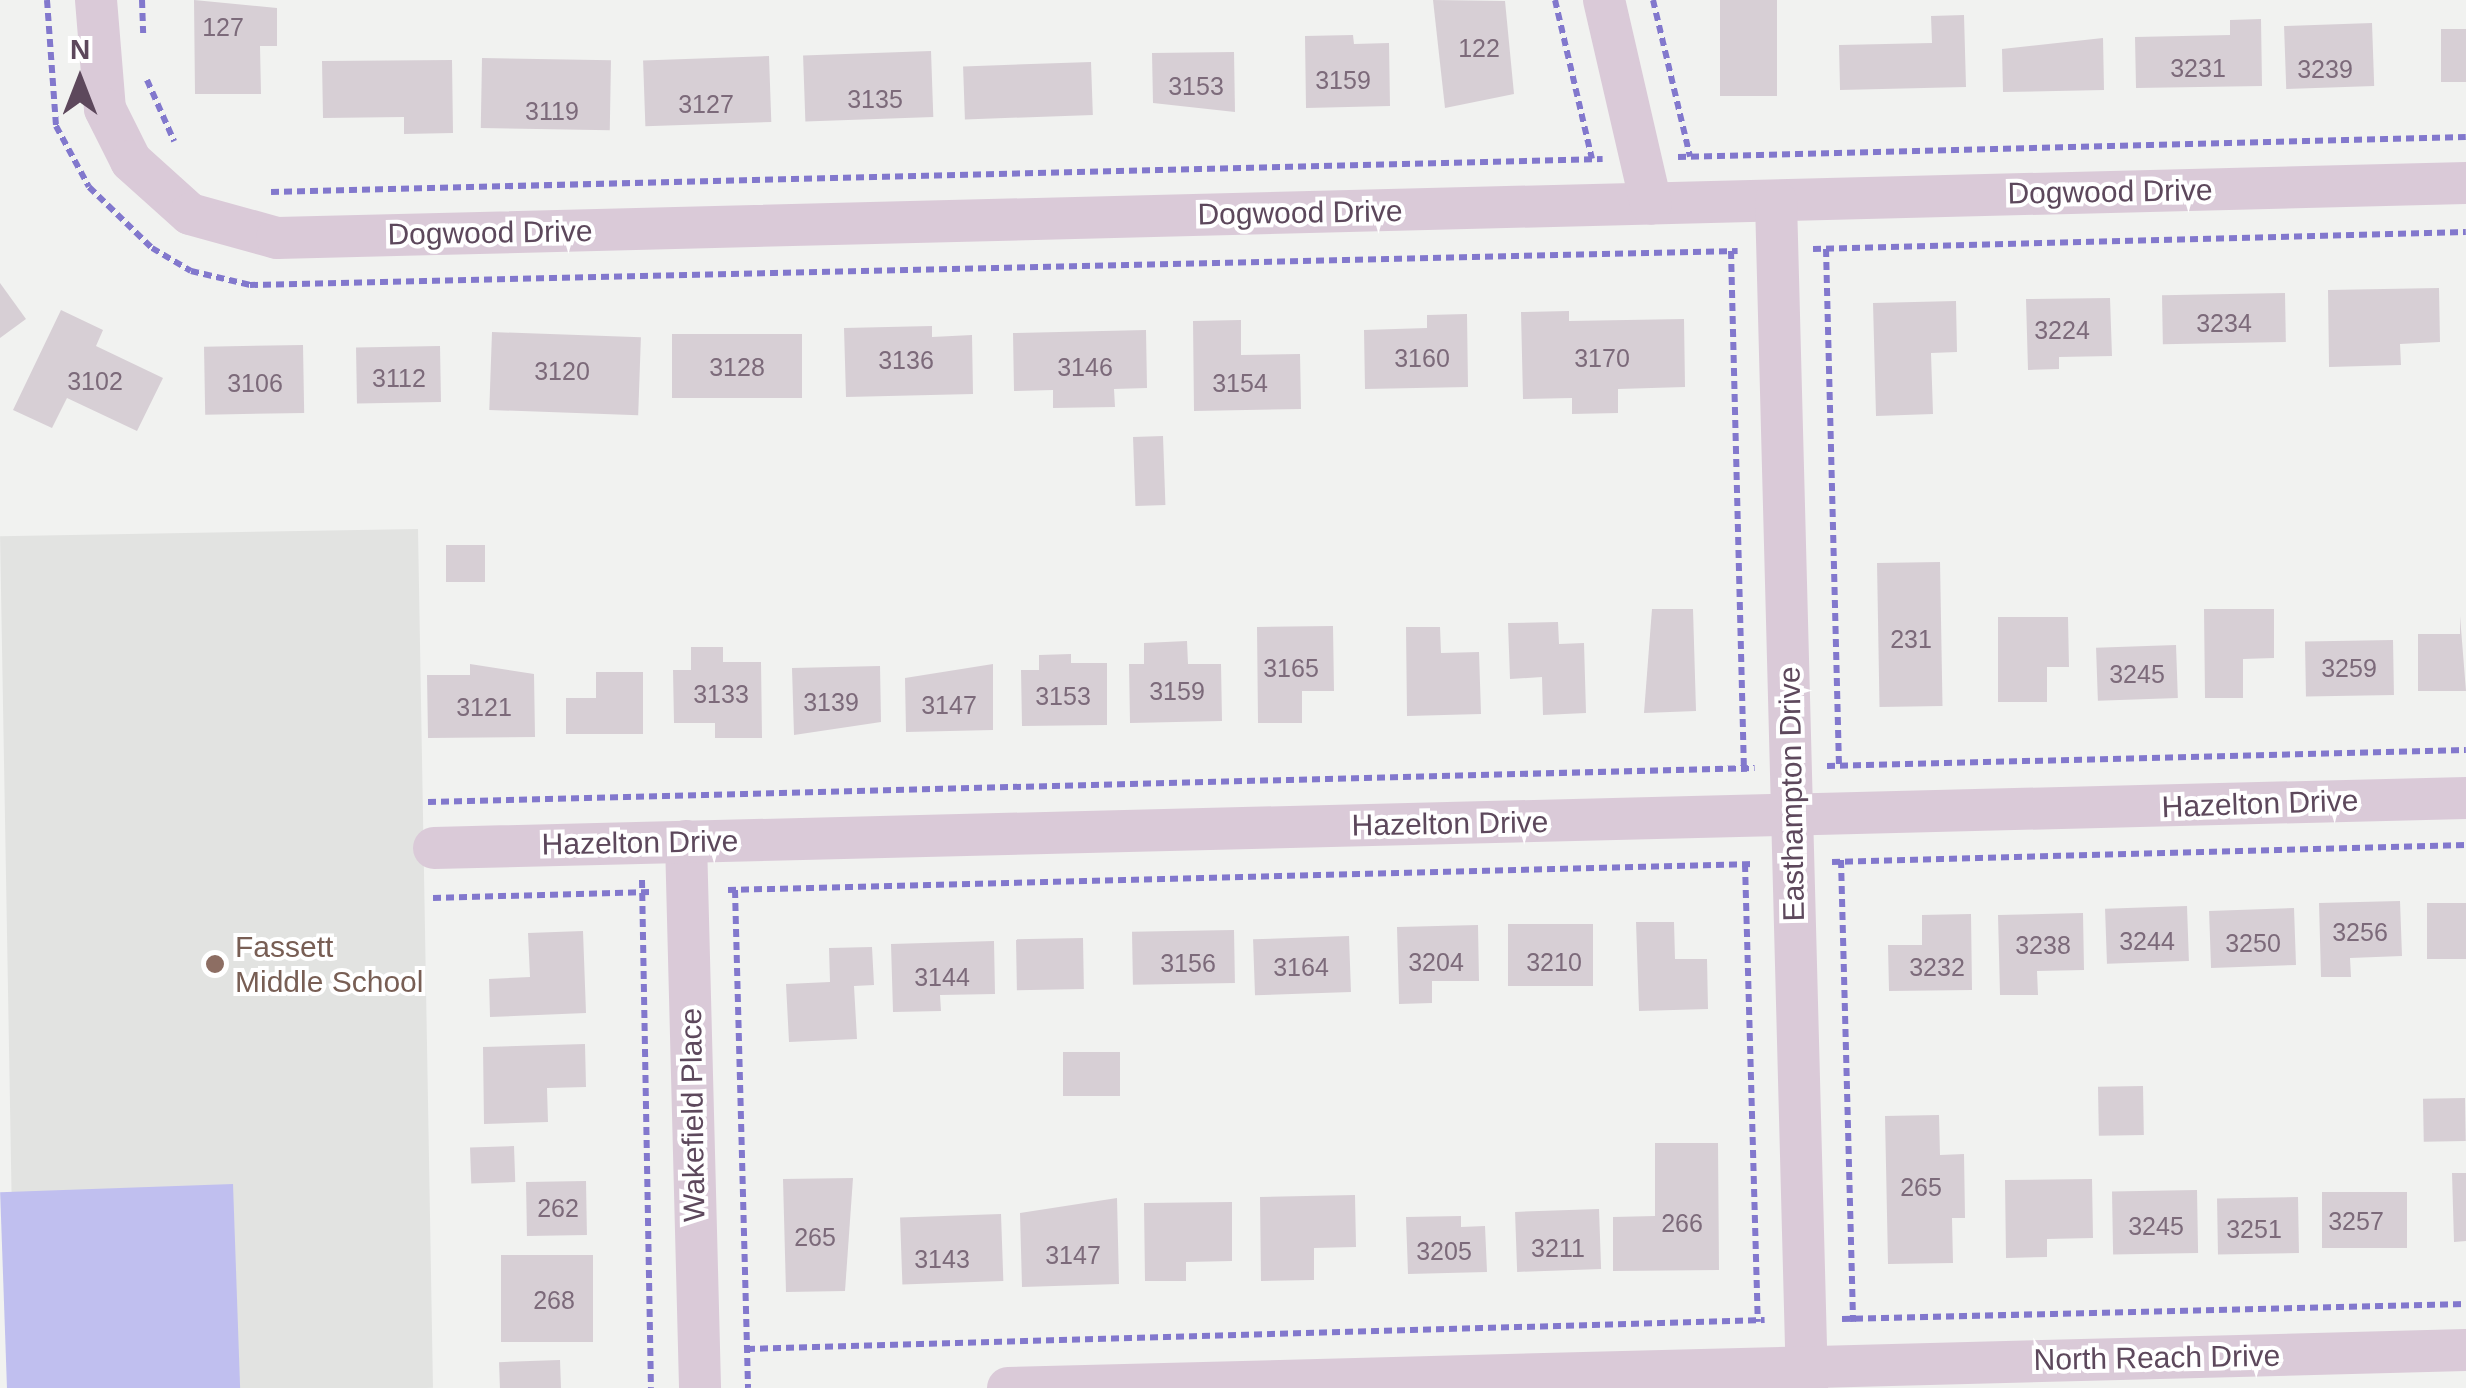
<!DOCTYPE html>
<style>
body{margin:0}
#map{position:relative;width:2466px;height:1388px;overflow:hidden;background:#f1f2f0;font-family:Helvetica,sans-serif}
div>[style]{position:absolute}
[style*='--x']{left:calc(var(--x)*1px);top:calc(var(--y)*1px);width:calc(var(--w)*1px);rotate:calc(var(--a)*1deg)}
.education>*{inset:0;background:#e2e3e1;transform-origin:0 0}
.green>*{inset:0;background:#c0bfef;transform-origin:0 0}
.building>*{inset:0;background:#d7cfd5;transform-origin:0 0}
.path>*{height:6px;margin-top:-3px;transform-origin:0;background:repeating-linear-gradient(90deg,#8278cd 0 8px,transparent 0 13px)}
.street>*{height:42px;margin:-21px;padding:0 21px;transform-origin:21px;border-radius:21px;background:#dacad8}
.dots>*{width:28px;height:28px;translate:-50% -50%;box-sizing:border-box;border:5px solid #fff;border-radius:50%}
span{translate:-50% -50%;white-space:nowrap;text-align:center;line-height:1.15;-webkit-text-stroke:8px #fff;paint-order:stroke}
.number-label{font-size:25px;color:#7c6a7a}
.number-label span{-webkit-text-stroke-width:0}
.street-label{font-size:30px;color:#5d485c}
.education-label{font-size:30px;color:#785e54}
.left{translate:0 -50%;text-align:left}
.north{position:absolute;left:30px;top:30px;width:100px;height:100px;-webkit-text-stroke:8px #fff;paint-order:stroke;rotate:0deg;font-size:28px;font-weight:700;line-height:40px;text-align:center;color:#5d485c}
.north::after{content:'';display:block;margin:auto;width:35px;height:45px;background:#5d485c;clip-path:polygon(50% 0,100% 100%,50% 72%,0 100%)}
</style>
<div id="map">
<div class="education">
<i style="left:418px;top:529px;width:859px;height:418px;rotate:89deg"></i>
</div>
<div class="green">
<i style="left:233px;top:1184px;width:204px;height:233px;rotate:88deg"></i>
</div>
<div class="building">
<i style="clip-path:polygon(194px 0,277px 8px,277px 46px,260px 46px,261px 94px,195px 94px)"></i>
<i style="clip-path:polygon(1433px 0,1505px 1px,1514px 94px,1445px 108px)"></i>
<i style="left:1720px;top:0;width:57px;height:96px"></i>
<i style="clip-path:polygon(1964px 15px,1966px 87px,1840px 90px,1839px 45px,1932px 43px,1931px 16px)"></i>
<i style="clip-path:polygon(2261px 19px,2262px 86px,2136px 88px,2135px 37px,2230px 35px,2230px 20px)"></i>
<i style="left:2372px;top:23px;width:63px;height:88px;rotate:88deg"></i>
<i style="left:2441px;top:29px;width:25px;height:53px"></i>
<i style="clip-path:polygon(1353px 35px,1354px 44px,1389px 43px,1390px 106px,1306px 108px,1305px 36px)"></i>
<i style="clip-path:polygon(2103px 38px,2104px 90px,2003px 92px,2002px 49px)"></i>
<i style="left:931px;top:51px;width:66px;height:128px;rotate:88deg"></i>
<i style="clip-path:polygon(1234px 52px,1235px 112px,1153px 103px,1152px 53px)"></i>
<i style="left:769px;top:56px;width:66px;height:126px;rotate:88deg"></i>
<i style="left:482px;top:58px;width:129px;height:70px;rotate:1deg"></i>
<i style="clip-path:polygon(452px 60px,453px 133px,404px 134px,404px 117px,323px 118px,322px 61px)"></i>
<i style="left:1091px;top:62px;width:53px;height:128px;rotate:88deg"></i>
<i style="clip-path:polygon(0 283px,26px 319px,0 338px)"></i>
<i style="clip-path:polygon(2439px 288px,2440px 342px,2400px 344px,2401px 365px,2329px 367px,2328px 290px)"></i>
<i style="left:2285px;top:293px;width:49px;height:123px;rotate:89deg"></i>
<i style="clip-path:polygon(2110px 298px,2112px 356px,2059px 357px,2059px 369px,2028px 370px,2026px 299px)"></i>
<i style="clip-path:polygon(1956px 301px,1957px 352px,1931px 353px,1933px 414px,1876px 416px,1873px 303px)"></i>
<i style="clip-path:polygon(61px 310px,103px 330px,96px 346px,163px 378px,137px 431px,67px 398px,52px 428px,13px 410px)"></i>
<i style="clip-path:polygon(1569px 311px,1569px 321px,1684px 319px,1685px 387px,1618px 389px,1618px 413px,1572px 414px,1572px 398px,1523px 399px,1521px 312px)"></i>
<i style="clip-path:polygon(1467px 314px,1468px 387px,1365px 389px,1364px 330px,1427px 328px,1427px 315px)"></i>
<i style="clip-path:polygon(1241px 320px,1241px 355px,1300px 354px,1301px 409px,1194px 411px,1193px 321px)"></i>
<i style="clip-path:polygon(932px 326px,932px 337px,972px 335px,973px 394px,846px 397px,844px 328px)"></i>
<i style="clip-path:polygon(1146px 330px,1147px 388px,1114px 389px,1115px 407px,1053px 408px,1053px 390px,1014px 391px,1013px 333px)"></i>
<i style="left:492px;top:332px;width:149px;height:78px;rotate:2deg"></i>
<i style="left:802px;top:334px;width:64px;height:130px;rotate:90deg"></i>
<i style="left:303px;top:345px;width:68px;height:99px;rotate:89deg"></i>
<i style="left:440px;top:346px;width:56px;height:84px;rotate:89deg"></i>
<i style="left:1163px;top:436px;width:69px;height:30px;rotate:88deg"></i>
<i style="left:485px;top:545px;width:37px;height:39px;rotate:90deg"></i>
<i style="left:1940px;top:562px;width:144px;height:63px;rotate:89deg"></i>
<i style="clip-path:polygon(1652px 609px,1693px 609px,1696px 711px,1644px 713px)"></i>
<i style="clip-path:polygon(2204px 609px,2274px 609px,2274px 658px,2243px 659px,2243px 698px,2205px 698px)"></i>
<i style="clip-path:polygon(2460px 616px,2466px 691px,2418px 691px,2418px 634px,2460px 634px)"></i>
<i style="clip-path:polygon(1998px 617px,2068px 617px,2069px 667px,2047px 667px,2047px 702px,1998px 702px)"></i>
<i style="clip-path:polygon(1558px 622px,1559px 644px,1584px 643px,1586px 713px,1543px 715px,1542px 677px,1510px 679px,1508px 623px)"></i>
<i style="clip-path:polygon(1333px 626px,1334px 691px,1302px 691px,1302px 723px,1258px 723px,1257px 627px)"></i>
<i style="clip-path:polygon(1406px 627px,1440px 627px,1441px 653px,1479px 652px,1481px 714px,1407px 716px)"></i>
<i style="left:2393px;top:640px;width:55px;height:88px;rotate:89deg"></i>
<i style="clip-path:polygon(1187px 641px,1188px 664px,1221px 664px,1222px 721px,1130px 723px,1129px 664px,1144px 664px,1144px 643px)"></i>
<i style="left:2176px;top:645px;width:53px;height:80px;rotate:88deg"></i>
<i style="clip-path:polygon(691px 647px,723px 647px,723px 662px,761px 662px,762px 738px,715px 738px,715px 723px,674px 723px,673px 670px,691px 670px)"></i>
<i style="clip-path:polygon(1071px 654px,1071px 663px,1107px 663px,1107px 725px,1022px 726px,1021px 670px,1039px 670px,1039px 655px)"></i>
<i style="clip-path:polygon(470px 664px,534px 674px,535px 737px,428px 738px,427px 675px,470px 675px)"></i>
<i style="clip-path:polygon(993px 664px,993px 730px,906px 732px,905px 678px)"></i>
<i style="clip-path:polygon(880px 666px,881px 722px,794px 735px,792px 668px)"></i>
<i style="clip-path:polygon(596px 672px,643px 672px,643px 734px,566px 734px,566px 698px,596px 698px)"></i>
<i style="clip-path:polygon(2400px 901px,2402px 956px,2350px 958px,2351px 977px,2321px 977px,2319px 903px)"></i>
<i style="left:2466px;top:903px;width:56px;height:39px;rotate:90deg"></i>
<i style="left:2187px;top:906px;width:55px;height:82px;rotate:88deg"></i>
<i style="left:2294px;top:908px;width:57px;height:85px;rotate:88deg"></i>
<i style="clip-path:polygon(2083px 913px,2084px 970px,2037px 971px,2038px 995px,2000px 995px,1998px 915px)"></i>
<i style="clip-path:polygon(1971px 914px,1972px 990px,1889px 991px,1888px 945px,1922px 945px,1922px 915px)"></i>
<i style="clip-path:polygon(1636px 922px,1674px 922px,1675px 959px,1707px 959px,1708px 1009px,1639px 1011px)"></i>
<i style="left:1593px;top:924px;width:62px;height:85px;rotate:90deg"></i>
<i style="clip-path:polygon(1478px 925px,1479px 981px,1432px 981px,1432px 1003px,1399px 1004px,1397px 927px)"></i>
<i style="left:1234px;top:930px;width:53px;height:102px;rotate:89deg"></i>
<i style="clip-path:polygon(583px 931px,586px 1013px,490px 1017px,489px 979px,530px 977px,528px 933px)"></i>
<i style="left:1349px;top:936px;width:56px;height:96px;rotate:88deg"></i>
<i style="left:1083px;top:938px;width:51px;height:67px;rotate:89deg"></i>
<i style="clip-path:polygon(994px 941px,995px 994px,940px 995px,941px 1011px,893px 1012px,891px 944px)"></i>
<i style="clip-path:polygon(872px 947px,874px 985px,854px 986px,857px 1039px,789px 1042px,786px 984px,830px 982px,829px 948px)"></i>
<i style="clip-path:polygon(585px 1044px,586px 1087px,547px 1088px,548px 1122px,484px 1124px,483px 1047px)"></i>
<i style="left:1063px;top:1052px;width:57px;height:44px"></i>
<i style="left:2143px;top:1086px;width:49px;height:45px;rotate:89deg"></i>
<i style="left:2465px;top:1098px;width:43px;height:42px;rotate:89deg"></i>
<i style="clip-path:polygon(1939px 1115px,1940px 1155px,1964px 1154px,1965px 1218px,1952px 1218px,1953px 1263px,1888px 1264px,1885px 1116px)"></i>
<i style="clip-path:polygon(1655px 1143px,1718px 1143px,1719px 1270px,1613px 1271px,1613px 1217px,1655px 1216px)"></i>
<i style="left:514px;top:1146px;width:36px;height:44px;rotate:88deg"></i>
<i style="clip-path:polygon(2452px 1173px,2466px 1173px,2466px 1241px,2454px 1242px)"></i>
<i style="clip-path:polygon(853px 1178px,845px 1291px,786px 1292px,783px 1179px)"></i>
<i style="clip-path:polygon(2092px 1179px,2093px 1238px,2047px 1239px,2047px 1257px,2006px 1258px,2005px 1180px)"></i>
<i style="left:586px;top:1181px;width:54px;height:60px;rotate:89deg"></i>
<i style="left:2197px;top:1190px;width:63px;height:85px;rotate:89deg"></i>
<i style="left:2407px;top:1192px;width:56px;height:85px;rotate:90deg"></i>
<i style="clip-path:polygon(1355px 1195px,1356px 1247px,1314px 1248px,1314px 1280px,1261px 1281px,1260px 1197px)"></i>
<i style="left:2298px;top:1197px;width:56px;height:81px;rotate:89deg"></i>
<i style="clip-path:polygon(1117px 1198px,1119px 1284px,1022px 1287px,1020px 1213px)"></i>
<i style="clip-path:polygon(1232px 1202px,1232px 1261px,1186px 1262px,1186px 1281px,1145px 1281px,1144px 1203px)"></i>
<i style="left:1599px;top:1209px;width:60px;height:84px;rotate:88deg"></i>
<i style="left:1001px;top:1214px;width:67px;height:101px;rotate:88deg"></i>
<i style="clip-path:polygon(1461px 1216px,1461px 1227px,1485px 1226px,1487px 1272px,1408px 1274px,1406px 1217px)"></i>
<i style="left:501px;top:1255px;width:92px;height:87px"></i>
<i style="left:560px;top:1360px;width:28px;height:61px;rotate:88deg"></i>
</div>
<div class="path">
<i style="--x:47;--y:0;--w:126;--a:85.9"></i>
<i style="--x:56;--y:126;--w:69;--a:61.6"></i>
<i style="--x:89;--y:187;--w:88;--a:44.1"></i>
<i style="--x:152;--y:248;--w:45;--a:30.5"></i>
<i style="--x:191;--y:271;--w:61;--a:13.3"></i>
<i style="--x:250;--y:285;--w:1488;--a:-1.31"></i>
<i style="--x:142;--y:0;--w:33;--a:88"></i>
<i style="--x:1555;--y:0;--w:163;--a:76.9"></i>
<i style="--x:1653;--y:0;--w:161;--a:76.7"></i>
<i style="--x:147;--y:80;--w:67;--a:66.1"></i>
<i style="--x:1678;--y:157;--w:788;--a:-1.45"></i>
<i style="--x:271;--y:192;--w:1332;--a:-1.42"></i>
<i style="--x:1813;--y:249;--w:653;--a:-1.49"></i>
<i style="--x:1826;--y:249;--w:518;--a:88.56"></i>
<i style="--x:1731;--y:251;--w:521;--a:88.57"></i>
<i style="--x:1827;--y:766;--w:639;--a:-1.43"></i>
<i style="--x:428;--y:802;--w:1327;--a:-1.47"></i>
<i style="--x:1841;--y:860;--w:462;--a:88.5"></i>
<i style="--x:1832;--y:862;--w:634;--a:-1.54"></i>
<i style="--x:1745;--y:864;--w:458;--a:88.4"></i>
<i style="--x:642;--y:880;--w:508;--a:88.99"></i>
<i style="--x:728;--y:890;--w:1027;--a:-1.45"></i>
<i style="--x:735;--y:890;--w:498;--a:88.5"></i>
<i style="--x:433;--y:898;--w:217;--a:-1.6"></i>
<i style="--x:1842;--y:1319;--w:624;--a:-1.38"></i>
<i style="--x:747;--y:1349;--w:1018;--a:-1.63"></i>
</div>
<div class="street">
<i style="--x:96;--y:0;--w:109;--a:85.3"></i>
<i style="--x:105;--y:109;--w:58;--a:63.4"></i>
<i style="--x:131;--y:161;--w:79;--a:41.9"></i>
<i style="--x:190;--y:214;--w:90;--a:15.4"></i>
<i style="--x:277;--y:238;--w:2190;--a:-1.44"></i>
<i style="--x:1604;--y:0;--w:209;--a:77"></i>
<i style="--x:1776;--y:201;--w:1187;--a:88.5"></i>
<i style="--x:686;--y:841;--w:547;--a:88.53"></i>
<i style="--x:434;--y:848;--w:2033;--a:-1.41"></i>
<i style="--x:1008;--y:1388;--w:1458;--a:-1.49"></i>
</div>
<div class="dots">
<i style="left:215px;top:964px;background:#8d6e63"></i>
</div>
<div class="number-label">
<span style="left:223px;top:27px">127</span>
<span style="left:1479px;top:48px">122</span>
<span style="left:2198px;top:68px">3231</span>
<span style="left:2325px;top:69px">3239</span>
<span style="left:1343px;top:80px">3159</span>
<span style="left:1196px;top:86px">3153</span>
<span style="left:875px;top:99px">3135</span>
<span style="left:706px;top:104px">3127</span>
<span style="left:552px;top:111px">3119</span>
<span style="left:2224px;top:323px">3234</span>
<span style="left:2062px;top:330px">3224</span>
<span style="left:1422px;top:358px">3160</span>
<span style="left:1602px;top:358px">3170</span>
<span style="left:906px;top:360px">3136</span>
<span style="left:737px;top:367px">3128</span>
<span style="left:1085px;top:367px">3146</span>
<span style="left:562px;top:371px">3120</span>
<span style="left:399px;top:378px">3112</span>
<span style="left:95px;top:381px">3102</span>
<span style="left:255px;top:383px">3106</span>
<span style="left:1240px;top:383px">3154</span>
<span style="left:1911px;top:639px">231</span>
<span style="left:1291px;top:668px">3165</span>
<span style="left:2349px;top:668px">3259</span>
<span style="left:2137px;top:674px">3245</span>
<span style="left:1177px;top:691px">3159</span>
<span style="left:721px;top:694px">3133</span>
<span style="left:1063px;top:696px">3153</span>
<span style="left:831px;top:702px">3139</span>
<span style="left:949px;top:705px">3147</span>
<span style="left:484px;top:707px">3121</span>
<span style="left:2360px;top:932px">3256</span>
<span style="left:2147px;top:941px">3244</span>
<span style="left:2253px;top:943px">3250</span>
<span style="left:2043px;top:945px">3238</span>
<span style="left:1436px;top:962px">3204</span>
<span style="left:1554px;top:962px">3210</span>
<span style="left:1188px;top:963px">3156</span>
<span style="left:1301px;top:967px">3164</span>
<span style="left:1937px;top:967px">3232</span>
<span style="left:942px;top:977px">3144</span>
<span style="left:1921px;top:1187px">265</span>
<span style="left:558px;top:1208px">262</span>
<span style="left:2356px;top:1221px">3257</span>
<span style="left:1682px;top:1223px">266</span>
<span style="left:2156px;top:1226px">3245</span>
<span style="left:2254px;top:1229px">3251</span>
<span style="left:815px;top:1237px">265</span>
<span style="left:1558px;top:1248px">3211</span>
<span style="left:1444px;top:1251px">3205</span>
<span style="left:1073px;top:1255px">3147</span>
<span style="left:942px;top:1259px">3143</span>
<span style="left:554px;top:1300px">268</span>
</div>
<div class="street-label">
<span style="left:2110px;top:192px;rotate:-1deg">Dogwood Drive</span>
<span style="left:1300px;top:213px;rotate:-1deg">Dogwood Drive</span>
<span style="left:490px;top:233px;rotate:-1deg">Dogwood Drive</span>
<span style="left:1792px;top:794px;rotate:-91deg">Easthampton Drive</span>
<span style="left:2260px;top:804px;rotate:-2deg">Hazelton Drive</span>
<span style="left:1450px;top:824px;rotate:-1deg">Hazelton Drive</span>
<span style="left:640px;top:843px;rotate:-1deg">Hazelton Drive</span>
<span style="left:693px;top:1115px;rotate:-91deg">Wakefield Place</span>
<span style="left:2157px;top:1358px;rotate:-1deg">North Reach Drive</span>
</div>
<div class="education-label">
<span class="left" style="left:235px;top:964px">Fassett<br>Middle School</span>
</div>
<div class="north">N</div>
</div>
